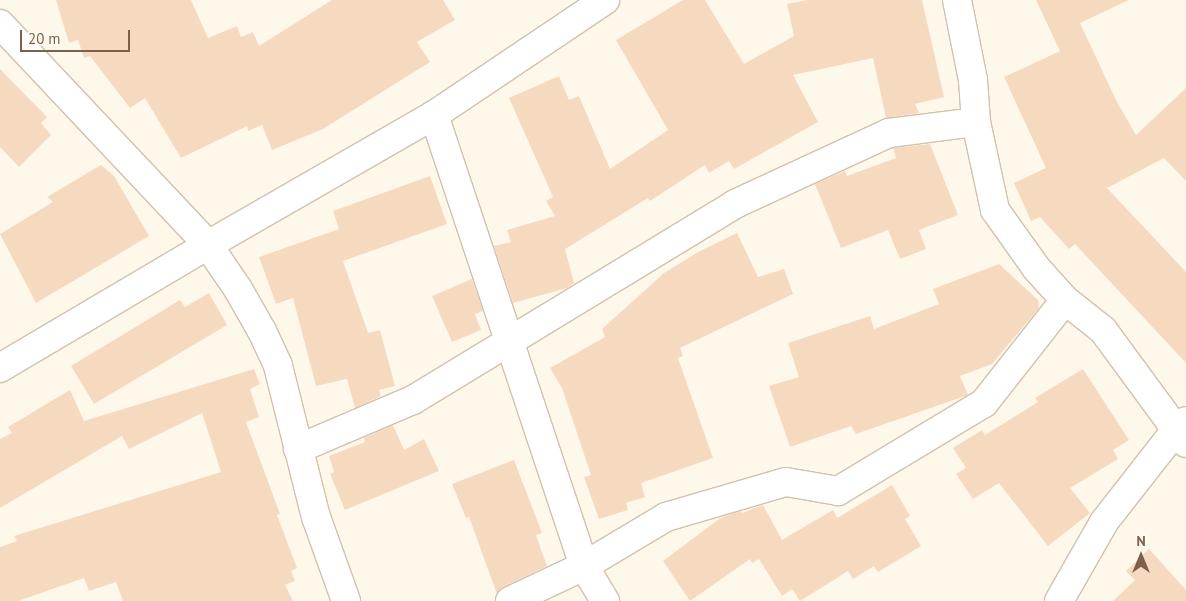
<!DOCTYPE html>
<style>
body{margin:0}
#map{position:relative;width:1186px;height:601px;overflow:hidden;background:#fef8eb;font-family:"PT Sans",sans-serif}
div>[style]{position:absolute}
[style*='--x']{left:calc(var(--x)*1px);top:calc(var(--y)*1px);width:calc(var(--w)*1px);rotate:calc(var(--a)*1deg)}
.building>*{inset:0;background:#f6dac0}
.roads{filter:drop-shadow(1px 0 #d2c1ae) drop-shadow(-1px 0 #d2c1ae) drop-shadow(0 1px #d2c1ae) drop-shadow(0 -1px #d2c1ae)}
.minor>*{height:28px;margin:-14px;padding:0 14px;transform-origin:14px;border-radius:14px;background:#fff}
.tertiary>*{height:28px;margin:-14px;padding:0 14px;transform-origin:14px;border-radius:14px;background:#fff}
span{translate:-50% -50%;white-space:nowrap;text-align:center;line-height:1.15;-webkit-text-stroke:4.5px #fffbf3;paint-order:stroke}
.north{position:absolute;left:1116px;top:531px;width:50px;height:50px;-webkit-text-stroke:4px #fffbf3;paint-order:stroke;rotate:0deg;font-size:14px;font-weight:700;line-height:20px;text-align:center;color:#7c604a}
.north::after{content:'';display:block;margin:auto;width:18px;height:22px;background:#7c604a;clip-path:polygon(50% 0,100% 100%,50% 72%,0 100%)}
.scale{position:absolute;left:20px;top:30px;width:110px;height:22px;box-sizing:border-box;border:2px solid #7c604a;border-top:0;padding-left:6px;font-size:15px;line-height:18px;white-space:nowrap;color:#7c604a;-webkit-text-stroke:4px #fffbf3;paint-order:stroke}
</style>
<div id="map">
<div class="building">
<i style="clip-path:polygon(56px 0,191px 0,208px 38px,237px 26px,241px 37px,253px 32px,259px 46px,332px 0,443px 0,455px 20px,417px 42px,430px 62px,323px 129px,272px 150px,262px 125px,248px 131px,247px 126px,181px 158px,145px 98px,130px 108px,90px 56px,84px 58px,78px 40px,69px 43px)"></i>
<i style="clip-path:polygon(683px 0,705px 0,744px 64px,794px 36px,787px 4px,807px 0,922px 0,944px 97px,915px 104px,919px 113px,886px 118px,873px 58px,793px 75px,818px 122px,734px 169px,729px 161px,709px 173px,705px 165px,650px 201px,648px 198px,565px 249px,574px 283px,567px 288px,513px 303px,494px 246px,511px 242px,507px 230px,555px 216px,546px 201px,553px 197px,509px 98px,559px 76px,569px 100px,579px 96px,610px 169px,668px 130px,616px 40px)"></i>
<i style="clip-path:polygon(1036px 0,1129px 0,1080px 23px,1116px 100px,1136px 135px,1186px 88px,1186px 181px,1164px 158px,1107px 188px,1186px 272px,1186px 363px,1075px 244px,1069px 249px,1040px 217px,1031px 221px,1014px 183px,1046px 168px,1004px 77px,1060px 51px)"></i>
<i style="clip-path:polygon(0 69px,47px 117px,41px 123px,51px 135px,19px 167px,0 147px)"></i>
<i style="clip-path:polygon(930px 144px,958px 215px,919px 230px,926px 249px,900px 259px,888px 230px,841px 248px,815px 184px,845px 171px,847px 176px,896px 158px,893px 148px)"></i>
<i style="clip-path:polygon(101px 165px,114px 176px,149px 236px,36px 303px,0 234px,53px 202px,47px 197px)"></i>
<i style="clip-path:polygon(430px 176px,447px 224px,343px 261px,368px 333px,380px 330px,395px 386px,379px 390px,381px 396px,355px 408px,347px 379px,316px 386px,293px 298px,276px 304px,259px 257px,339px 229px,333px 211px)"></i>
<i style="clip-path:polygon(737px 233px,758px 277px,784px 269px,793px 294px,680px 348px,683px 356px,678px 358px,713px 458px,641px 483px,645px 497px,626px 503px,628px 510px,599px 519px,584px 477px,591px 475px,562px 388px,550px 368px,605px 337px,602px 329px,664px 273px,698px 252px)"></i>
<i style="clip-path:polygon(999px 264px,1038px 300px,1039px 308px,992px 364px,960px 376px,968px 395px,856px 434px,851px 426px,790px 447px,769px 386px,799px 377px,788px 343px,870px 316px,874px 329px,939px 304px,933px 289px)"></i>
<i style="clip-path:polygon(472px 279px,483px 311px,475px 314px,481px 330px,452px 342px,432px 296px)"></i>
<i style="clip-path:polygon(209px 293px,227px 325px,94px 404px,71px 366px,180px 300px,185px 307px)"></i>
<i style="clip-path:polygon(254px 369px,260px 384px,250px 389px,259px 417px,246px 422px,280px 514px,277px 515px,297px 568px,291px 571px,295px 581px,285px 585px,293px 601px,123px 601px,116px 582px,89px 591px,84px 578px,18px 601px,0 601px,0 547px,17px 541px,14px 536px,221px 472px,202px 413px,129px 449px,122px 436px,0 508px,0 439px,12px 433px,8px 427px,70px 390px,84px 421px)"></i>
<i style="clip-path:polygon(1083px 369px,1129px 440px,1113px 450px,1118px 459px,1070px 488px,1090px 513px,1048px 546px,999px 483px,973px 499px,956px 474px,966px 468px,953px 448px,982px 430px,985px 435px,1038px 402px,1035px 398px)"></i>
<i style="clip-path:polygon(393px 425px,404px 450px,424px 439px,439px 471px,345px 510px,330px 474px,334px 472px,329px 456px,365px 442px,364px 438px)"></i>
<i style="clip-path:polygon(514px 460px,542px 533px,536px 535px,547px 566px,503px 587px,497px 594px,469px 517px,466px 518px,452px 484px)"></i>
<i style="clip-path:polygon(892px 485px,910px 516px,905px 519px,921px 546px,878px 572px,874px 566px,853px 579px,848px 571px,800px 601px,792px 589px,782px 596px,759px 559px,752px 563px,750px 559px,690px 601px,663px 561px,719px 519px,728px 515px,741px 511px,742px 513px,763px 505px,782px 540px,833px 510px,837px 518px)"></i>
<i style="clip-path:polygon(1149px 549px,1186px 590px,1186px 601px,1113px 601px,1135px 580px,1126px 571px)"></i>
</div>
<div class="roads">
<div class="minor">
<i style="--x:957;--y:0;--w:82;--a:78.7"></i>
<i style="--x:973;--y:80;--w:42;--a:85.9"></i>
<i style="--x:976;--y:122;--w:90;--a:77.8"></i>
<i style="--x:995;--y:210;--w:72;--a:54.6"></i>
<i style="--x:1037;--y:269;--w:42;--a:47.9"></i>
<i style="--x:1065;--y:300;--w:48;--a:38.3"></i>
<i style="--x:1103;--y:330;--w:140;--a:53.7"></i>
<i style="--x:0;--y:24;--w:303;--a:46.7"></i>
<i style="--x:208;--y:245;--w:53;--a:55.7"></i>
<i style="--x:238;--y:289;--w:48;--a:60.3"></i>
<i style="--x:262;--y:331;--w:38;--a:65"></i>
<i style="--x:278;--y:366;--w:156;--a:75.9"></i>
<i style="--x:316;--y:517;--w:89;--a:70.3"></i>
<i style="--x:434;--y:115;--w:475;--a:71.6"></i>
<i style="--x:584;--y:566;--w:41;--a:59"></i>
<i style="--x:208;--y:245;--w:261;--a:-29.9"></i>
<i style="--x:434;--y:115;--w:206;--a:-33.9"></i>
<i style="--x:298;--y:449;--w:125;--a:-23.1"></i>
<i style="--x:413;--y:400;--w:377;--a:-31.3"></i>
<i style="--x:735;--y:204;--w:170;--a:-24.8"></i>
<i style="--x:889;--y:133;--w:88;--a:-7.2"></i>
<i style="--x:510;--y:601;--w:82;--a:-25.3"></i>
<i style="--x:584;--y:566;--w:96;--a:-30.9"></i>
<i style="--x:666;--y:517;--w:125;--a:-16.3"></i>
<i style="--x:786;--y:482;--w:53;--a:9.8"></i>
<i style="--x:838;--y:491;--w:170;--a:-31.1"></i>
<i style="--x:984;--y:403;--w:131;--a:-51.8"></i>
<i style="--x:1059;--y:601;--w:91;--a:-60.3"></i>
<i style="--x:1104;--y:522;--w:117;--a:-52"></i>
<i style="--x:1176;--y:430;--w:13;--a:-42"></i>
</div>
<div class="tertiary">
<i style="--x:0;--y:368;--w:242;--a:-30.6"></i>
</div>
</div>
<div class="north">N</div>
<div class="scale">20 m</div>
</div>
